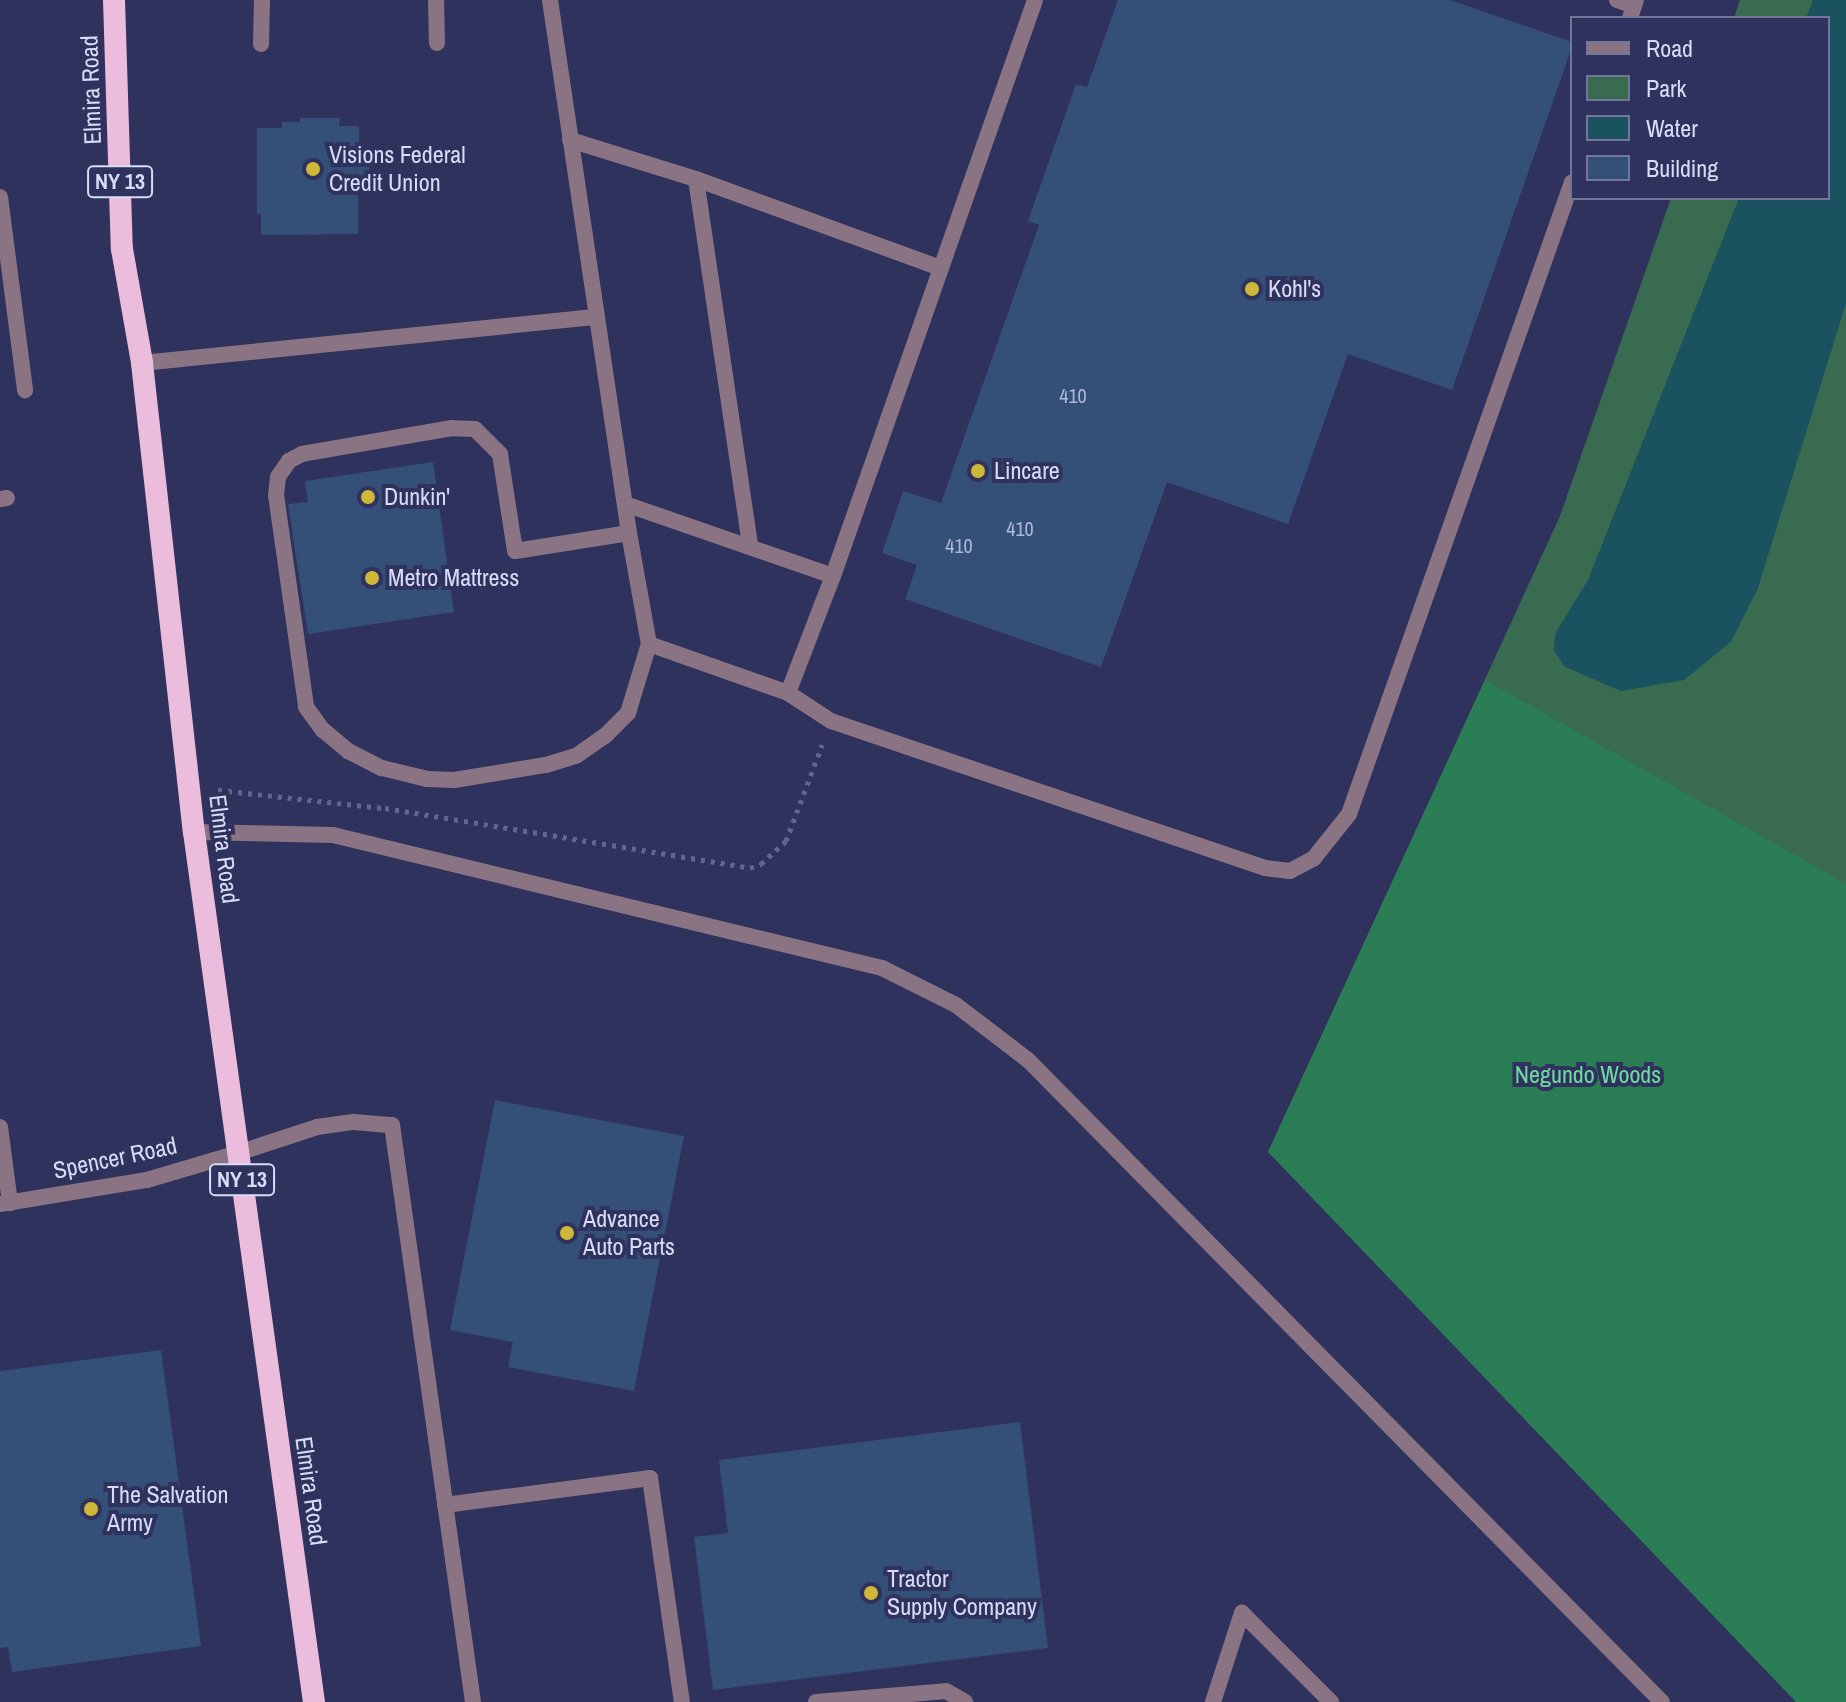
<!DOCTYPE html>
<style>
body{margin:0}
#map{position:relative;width:1846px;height:1702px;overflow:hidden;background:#2f325d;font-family:"Archivo Narrow",sans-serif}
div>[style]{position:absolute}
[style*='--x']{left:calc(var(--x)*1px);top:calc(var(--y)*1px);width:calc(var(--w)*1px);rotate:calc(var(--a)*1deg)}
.green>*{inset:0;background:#396b50}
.forest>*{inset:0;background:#2b7d55}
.water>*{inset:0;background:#1b5260}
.building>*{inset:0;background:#355078}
.path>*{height:5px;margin-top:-2.5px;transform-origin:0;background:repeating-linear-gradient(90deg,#63668c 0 4px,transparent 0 10px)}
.service>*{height:16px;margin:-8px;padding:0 8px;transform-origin:8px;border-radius:8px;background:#8a7483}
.minor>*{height:16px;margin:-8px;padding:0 8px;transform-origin:8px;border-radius:8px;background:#8a7483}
.trunk>*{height:22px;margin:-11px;padding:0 11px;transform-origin:11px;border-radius:11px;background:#ecbcdd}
.dots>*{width:22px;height:22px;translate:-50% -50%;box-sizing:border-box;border:4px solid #2f325d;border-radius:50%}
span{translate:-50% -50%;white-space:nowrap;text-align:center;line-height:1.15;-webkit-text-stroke:8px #2f325d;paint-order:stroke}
.number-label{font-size:20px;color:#aeb9d7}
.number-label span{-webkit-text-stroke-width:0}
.shield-label span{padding:2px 6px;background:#2f325d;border:2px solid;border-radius:6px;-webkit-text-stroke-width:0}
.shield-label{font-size:22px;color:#d7dcf7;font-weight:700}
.street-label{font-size:24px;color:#d7dcf7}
.poi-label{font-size:24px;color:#d7dcf7}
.left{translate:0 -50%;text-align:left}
.park-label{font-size:24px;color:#6ddba1}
.legend{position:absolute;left:1570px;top:16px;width:260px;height:184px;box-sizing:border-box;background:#2f325d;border:2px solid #72769b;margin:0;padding:10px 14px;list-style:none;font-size:24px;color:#d7dcf7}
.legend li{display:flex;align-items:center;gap:16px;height:40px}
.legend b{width:40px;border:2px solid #72769b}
</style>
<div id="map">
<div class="green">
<i style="clip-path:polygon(1740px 0,1846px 0,1846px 1611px,1268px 1152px,1560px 516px,1671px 198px,1828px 198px,1828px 18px,1734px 18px)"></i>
</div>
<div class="forest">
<i style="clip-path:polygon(1485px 680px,1846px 884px,1846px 1702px,1796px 1702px,1268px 1152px)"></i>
</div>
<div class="water">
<i style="clip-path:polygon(1813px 0,1846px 0,1846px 303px,1758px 588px,1731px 642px,1684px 680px,1621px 691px,1565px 667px,1554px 651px,1555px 634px,1588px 580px,1739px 198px,1828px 198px,1828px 18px,1806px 18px)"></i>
</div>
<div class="building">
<i style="clip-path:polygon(1118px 0,1450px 0,1572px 42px,1572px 47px,1452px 390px,1348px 354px,1288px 524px,1167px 482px,1101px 667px,905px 599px,917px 565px,882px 553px,903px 491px,941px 503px,1039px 225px,1028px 221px,1076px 84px,1087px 87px)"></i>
<i style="clip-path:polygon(300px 118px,340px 118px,339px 126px,359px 126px,359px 155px,369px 155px,369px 184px,358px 184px,358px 234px,261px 235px,261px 214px,257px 214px,257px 128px,282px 128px,282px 122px,300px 122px)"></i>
<i style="clip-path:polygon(433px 462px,454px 612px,308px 634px,288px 504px,308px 502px,305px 481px)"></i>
<i style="clip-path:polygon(495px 1100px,684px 1136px,634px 1391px,508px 1367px,513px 1342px,450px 1330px)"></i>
<i style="clip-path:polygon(161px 1350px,201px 1646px,12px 1672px,8px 1647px,0 1648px,0 1371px)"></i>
<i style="clip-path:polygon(1020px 1422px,1048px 1648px,713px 1690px,694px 1537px,728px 1533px,719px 1460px)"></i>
</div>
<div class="path">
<i style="--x:218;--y:790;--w:168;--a:6.2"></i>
<i style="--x:385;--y:808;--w:370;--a:9.3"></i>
<i style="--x:750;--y:868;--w:12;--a:-20"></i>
<i style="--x:761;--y:864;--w:34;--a:-43"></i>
<i style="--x:786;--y:841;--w:103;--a:-69.4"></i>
</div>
<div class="service">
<i style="--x:436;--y:0;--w:43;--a:88.7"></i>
<i style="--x:550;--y:0;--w:539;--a:81.57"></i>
<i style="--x:629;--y:533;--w:113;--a:79.8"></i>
<i style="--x:649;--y:644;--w:147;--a:19.4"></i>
<i style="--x:788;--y:693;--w:51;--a:33.1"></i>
<i style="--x:831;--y:721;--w:458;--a:18.7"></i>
<i style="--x:1265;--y:868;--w:25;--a:7"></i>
<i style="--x:1290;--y:871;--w:27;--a:-28"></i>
<i style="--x:1314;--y:858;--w:56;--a:-51.5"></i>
<i style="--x:1349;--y:814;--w:670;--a:-70.56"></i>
<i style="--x:1617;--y:0;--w:18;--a:19"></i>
<i style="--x:1630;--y:18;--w:19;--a:-72"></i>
<i style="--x:261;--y:44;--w:44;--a:-88.7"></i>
<i style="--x:570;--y:140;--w:132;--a:17.2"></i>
<i style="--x:696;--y:179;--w:260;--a:20"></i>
<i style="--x:696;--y:179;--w:370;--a:81.6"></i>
<i style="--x:0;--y:197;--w:195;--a:82.6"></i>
<i style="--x:142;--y:363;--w:457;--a:-5.8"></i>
<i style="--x:0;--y:499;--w:7;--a:-8"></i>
<i style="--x:628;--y:505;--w:217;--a:19.1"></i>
<i style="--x:629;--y:533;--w:115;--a:171"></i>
<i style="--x:515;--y:551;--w:98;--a:-98.8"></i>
<i style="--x:500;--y:454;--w:35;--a:-135"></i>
<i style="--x:475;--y:429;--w:23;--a:-178"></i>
<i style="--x:452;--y:428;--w:152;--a:170.2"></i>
<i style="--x:302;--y:454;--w:15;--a:152"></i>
<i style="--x:289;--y:461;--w:19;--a:125"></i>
<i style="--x:278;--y:477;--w:18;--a:96"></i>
<i style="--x:276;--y:495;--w:214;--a:81.9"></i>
<i style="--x:306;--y:707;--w:29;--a:54"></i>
<i style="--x:323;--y:730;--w:33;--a:40"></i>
<i style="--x:348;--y:751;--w:38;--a:27"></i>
<i style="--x:382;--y:768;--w:46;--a:13.7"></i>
<i style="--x:427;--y:779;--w:27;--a:2"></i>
<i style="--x:454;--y:780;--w:93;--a:-9.3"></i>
<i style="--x:546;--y:765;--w:31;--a:-17"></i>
<i style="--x:576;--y:756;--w:35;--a:-35"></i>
<i style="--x:605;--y:736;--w:33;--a:-45"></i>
<i style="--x:628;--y:713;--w:72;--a:-73.1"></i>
<i style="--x:788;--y:693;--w:125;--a:-69"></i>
<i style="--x:833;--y:576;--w:610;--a:-70.67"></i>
<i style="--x:194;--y:832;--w:139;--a:1.2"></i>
<i style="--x:333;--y:835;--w:565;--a:13.62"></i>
<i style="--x:882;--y:968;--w:83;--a:26.6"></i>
<i style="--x:956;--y:1005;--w:91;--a:37.4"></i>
<i style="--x:1028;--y:1060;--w:902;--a:45.36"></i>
<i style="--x:0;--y:1127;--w:77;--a:82.5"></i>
<i style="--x:238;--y:1153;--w:83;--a:-18.2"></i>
<i style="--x:317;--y:1127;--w:37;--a:-8"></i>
<i style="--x:354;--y:1122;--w:38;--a:5"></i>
<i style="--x:392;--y:1125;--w:583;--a:82.01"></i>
<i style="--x:445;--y:1505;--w:207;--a:-7.5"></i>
<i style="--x:650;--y:1478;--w:226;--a:81.9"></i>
<i style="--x:816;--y:1702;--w:130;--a:-4.8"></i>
<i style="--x:946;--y:1691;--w:22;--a:30"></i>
<i style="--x:1213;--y:1702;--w:94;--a:-72"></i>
<i style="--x:1242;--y:1613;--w:126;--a:45"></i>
</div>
<div class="minor">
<i style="--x:0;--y:1204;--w:149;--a:-9.3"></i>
<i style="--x:147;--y:1180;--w:95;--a:-16.5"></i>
</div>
<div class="trunk">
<i style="--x:114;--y:0;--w:249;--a:88.2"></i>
<i style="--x:122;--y:249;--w:116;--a:80"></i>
<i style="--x:142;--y:363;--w:472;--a:83.7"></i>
<i style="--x:194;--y:832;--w:878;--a:82.15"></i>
</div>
<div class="dots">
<i style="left:313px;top:169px;background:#cfb837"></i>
<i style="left:1252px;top:289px;background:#cfb837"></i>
<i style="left:978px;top:471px;background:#cfb837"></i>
<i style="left:368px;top:497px;background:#cfb837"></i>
<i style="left:372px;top:578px;background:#cfb837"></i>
<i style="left:567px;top:1233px;background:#cfb837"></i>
<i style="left:91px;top:1509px;background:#cfb837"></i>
<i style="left:871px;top:1593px;background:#cfb837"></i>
</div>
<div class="number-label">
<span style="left:1073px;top:395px">410</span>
<span style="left:1020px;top:528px">410</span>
<span style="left:959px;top:545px">410</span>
</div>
<div class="shield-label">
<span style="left:120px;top:182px">NY 13</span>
<span style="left:242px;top:1180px">NY 13</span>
</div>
<div class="street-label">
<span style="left:91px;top:90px;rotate:-92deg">Elmira Road</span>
<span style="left:224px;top:849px;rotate:83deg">Elmira Road</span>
<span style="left:115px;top:1158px;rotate:-12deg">Spencer Road</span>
<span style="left:311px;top:1491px;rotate:82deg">Elmira Road</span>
</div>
<div class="poi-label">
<span class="left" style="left:329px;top:169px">Visions Federal<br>Credit Union</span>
<span class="left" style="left:1268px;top:289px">Kohl's</span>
<span class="left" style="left:994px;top:471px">Lincare</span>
<span class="left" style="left:384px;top:497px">Dunkin'</span>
<span class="left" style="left:388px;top:578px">Metro Mattress</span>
<span class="left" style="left:583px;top:1233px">Advance<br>Auto Parts</span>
<span class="left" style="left:107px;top:1509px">The Salvation<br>Army</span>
<span class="left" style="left:887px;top:1593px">Tractor<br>Supply Company</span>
</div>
<div class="park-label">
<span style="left:1588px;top:1075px">Negundo Woods</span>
</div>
<ul class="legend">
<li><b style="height:10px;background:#8a7483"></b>Road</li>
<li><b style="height:22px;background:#396b50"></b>Park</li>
<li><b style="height:22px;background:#1b5260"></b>Water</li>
<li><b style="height:22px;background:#355078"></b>Building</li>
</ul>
</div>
